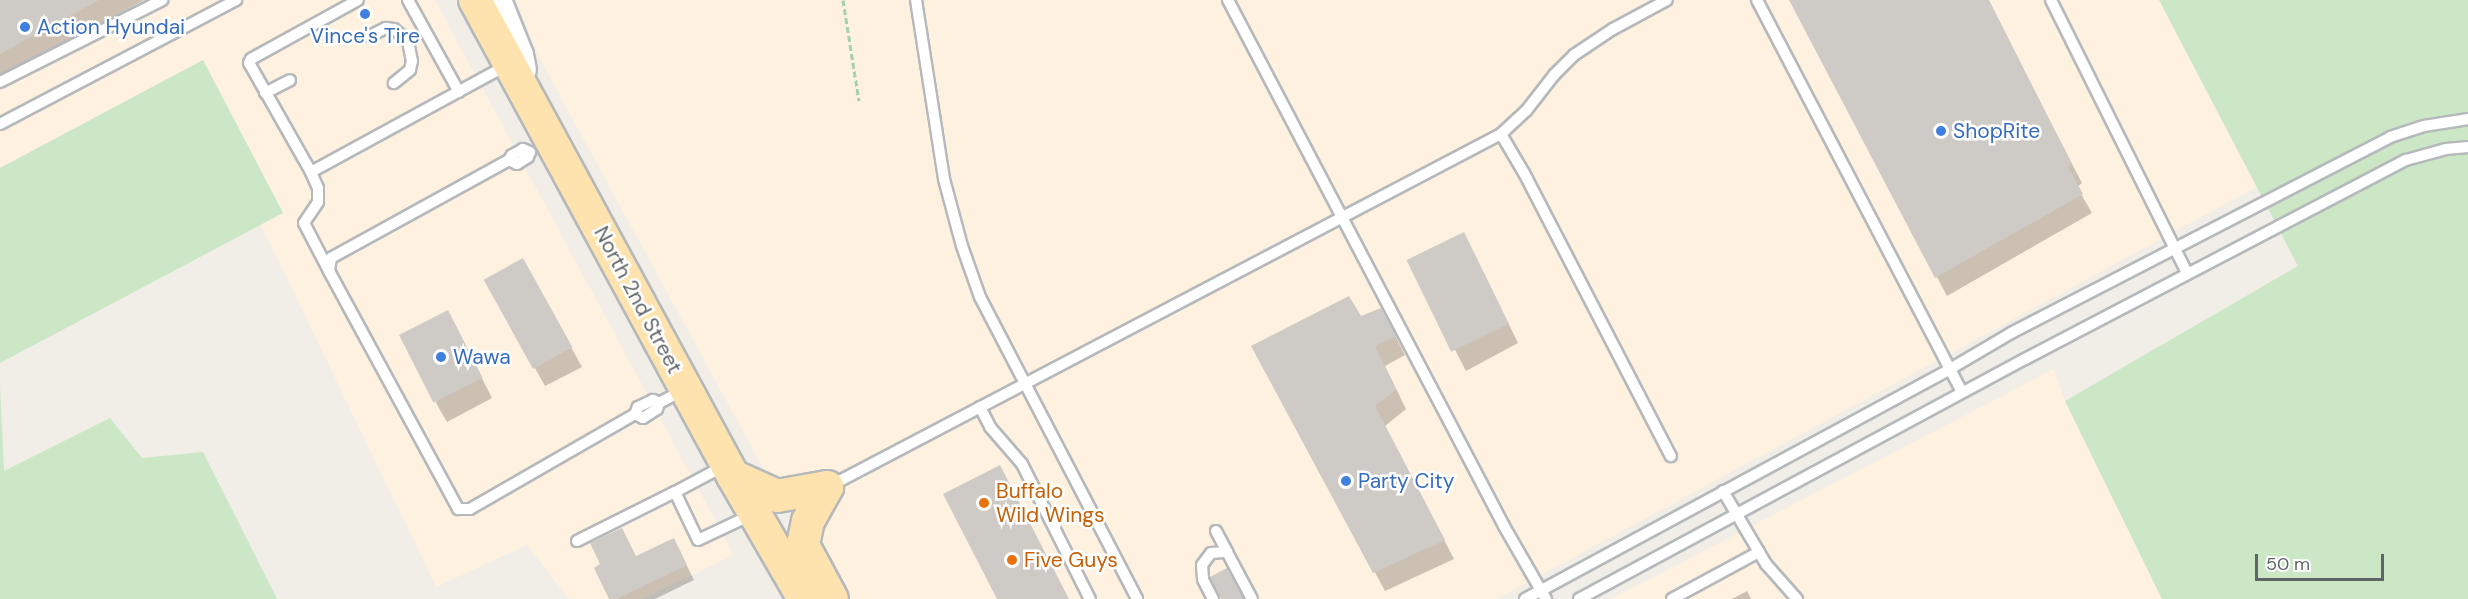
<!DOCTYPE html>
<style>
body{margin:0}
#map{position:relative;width:2468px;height:599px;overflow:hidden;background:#f1ede7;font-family:"DM Sans",sans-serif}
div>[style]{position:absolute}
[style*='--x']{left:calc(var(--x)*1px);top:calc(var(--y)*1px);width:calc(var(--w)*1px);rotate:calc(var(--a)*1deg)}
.commercial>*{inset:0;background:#fef1df}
.green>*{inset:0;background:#cbe7c5}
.shadow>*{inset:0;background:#0003}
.building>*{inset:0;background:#cecac6;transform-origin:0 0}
.path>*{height:3px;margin-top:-1.5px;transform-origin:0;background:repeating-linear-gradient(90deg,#a4d2a8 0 6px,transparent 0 9px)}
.roads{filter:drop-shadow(2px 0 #b5b9bb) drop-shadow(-2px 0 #b5b9bb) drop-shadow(0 2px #b5b9bb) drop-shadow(0 -2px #b5b9bb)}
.service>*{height:10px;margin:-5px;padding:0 5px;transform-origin:5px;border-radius:5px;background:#fff}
.tertiary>*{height:26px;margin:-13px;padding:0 13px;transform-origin:13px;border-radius:13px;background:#fff}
.primary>*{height:32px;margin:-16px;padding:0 16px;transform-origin:16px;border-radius:16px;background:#fee3af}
.dots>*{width:16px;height:16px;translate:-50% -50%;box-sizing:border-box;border:3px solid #fff;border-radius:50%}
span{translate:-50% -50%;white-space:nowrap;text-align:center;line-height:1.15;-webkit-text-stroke:5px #fff;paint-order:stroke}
.shop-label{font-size:21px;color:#366cbe}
.left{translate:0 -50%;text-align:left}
.street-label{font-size:21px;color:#5f6467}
.food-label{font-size:21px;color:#c56008}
.scale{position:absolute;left:2255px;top:554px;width:129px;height:27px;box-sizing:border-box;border:3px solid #5f6467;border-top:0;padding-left:8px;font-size:18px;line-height:21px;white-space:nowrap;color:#5f6467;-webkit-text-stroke:4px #fff;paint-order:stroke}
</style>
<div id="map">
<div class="commercial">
<i style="clip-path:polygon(0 0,435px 0,734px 555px,642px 599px,569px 599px,527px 545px,436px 587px,261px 225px,283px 213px,203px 60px,0 168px)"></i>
<i style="clip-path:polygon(516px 0,2159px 0,2257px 187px,1497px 599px,839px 599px,769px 479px,537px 54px)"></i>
<i style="clip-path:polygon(2054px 369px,2065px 401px,2162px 599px,1611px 599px)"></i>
</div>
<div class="green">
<i style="clip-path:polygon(2159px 0,2468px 0,2468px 599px,2162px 599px,2065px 401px,2298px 266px)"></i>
<i style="clip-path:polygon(203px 60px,283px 213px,0 363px,0 168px)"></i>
<i style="clip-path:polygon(0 386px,4px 471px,110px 418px,142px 458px,203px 452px,277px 599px,0 599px)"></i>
</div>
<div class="shadow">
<i style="clip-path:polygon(0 0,144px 0,0 79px)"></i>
<i style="clip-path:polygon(1791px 0,1987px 0,2082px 183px,2077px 187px,2092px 213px,1947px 296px)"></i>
<i style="clip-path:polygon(1474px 253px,1518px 343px,1466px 371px,1409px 261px)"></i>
<i style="clip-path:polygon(533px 278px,582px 367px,545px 386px,485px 279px)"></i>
<i style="clip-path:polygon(1360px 318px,1391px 328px,1405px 355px,1385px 366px,1406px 409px,1385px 426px,1454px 559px,1385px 591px,1253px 347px)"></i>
<i style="clip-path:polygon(458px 331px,492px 398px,447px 422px,436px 403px)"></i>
<i style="clip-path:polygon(674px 540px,694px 580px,655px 599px,611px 599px,637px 558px)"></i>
<i style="clip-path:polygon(1747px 591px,1751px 599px,1732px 599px)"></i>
</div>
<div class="building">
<i style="clip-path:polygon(0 0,99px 0,0 54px)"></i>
<i style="clip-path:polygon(1789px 0,1989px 0,2072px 164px,2068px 167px,2083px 194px,1935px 278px)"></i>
<i style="left:1464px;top:232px;width:102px;height:64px;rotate:64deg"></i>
<i style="left:523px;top:258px;width:102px;height:45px;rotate:61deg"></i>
<i style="clip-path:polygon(1349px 296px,1361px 316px,1381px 308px,1396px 336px,1375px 346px,1396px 390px,1375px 406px,1445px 540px,1373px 573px,1251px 346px)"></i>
<i style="left:448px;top:310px;width:76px;height:55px;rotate:63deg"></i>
<i style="clip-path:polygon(1000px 465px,1069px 599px,997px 599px,943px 494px)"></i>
<i style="clip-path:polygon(622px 528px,636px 556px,674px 538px,687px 565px,617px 599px,609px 599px,594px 568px,600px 564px,590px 543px)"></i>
<i style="clip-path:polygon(1227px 568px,1244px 599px,1221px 599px,1210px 577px)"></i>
</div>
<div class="path">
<i style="--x:843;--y:0;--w:102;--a:81"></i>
</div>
<div class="roads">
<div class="service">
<i style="--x:408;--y:0;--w:105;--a:61"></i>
<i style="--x:916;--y:0;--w:181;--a:81.1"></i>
<i style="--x:944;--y:179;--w:69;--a:75"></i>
<i style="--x:962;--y:246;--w:54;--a:70.6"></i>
<i style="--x:980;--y:297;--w:340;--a:62.5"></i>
<i style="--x:1228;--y:0;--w:594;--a:62.31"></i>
<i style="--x:1504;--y:526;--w:84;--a:60.1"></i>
<i style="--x:1757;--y:0;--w:442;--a:62.4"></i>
<i style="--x:2051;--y:0;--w:305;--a:63.5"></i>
<i style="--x:370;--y:36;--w:18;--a:-27"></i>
<i style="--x:386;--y:28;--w:8;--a:7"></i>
<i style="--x:394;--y:29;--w:18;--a:41"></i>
<i style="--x:408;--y:41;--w:20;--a:79"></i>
<i style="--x:412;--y:61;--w:9;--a:103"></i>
<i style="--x:410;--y:70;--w:21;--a:141"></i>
<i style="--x:0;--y:82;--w:182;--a:-26.8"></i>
<i style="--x:265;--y:93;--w:28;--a:-27"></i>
<i style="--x:0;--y:124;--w:267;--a:-27.7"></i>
<i style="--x:1501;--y:134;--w:45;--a:59.5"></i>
<i style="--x:1524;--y:173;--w:319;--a:62.6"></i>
<i style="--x:509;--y:160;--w:9;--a:27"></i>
<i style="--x:517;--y:164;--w:13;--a:-32"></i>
<i style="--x:528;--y:157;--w:5;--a:-68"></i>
<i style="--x:530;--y:152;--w:8;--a:-157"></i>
<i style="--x:523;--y:149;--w:13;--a:151"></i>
<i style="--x:512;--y:155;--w:6;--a:121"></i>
<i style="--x:509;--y:160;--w:203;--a:151.2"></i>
<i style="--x:331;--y:258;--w:13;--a:99"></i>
<i style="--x:329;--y:271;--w:271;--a:61.5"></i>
<i style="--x:458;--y:509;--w:12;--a:0"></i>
<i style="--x:470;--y:509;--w:190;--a:-29.9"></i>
<i style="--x:311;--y:172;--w:125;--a:-119.6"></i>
<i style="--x:249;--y:63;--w:4;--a:-63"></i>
<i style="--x:251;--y:59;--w:122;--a:-28.9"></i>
<i style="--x:329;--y:271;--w:54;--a:-117.5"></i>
<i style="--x:304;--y:223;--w:25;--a:-56"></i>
<i style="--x:318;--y:202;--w:14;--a:-90"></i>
<i style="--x:318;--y:188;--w:17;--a:-114"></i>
<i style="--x:311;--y:172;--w:223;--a:-28.6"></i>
<i style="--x:659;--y:403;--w:7;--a:-153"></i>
<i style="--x:653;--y:400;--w:17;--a:155"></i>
<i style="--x:638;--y:407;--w:8;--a:113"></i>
<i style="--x:635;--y:414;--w:9;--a:27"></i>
<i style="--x:643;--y:418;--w:17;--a:-33"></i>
<i style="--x:657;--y:409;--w:6;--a:-72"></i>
<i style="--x:659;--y:403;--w:27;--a:-28"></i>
<i style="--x:980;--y:407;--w:22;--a:63"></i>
<i style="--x:990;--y:427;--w:49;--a:49.1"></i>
<i style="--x:1022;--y:464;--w:151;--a:63.3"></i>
<i style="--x:724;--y:466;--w:55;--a:152"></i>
<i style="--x:675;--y:492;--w:53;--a:64.4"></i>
<i style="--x:698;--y:540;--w:61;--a:-25.3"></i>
<i style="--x:830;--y:486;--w:758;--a:-27.68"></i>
<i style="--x:1501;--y:134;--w:34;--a:-43"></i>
<i style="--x:1526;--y:111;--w:46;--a:-52.1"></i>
<i style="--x:1554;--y:75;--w:28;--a:-45"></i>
<i style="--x:1574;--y:55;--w:47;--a:-33.7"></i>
<i style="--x:1613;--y:29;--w:61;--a:-28.2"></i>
<i style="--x:1723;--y:491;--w:85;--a:59.5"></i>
<i style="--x:1766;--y:564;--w:47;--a:48.5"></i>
<i style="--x:1216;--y:531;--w:24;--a:62"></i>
<i style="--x:577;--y:541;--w:110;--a:-26.6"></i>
<i style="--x:1213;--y:599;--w:22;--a:-117"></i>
<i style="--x:1203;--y:579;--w:14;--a:-94"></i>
<i style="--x:1202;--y:565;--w:15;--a:-53"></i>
<i style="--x:1211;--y:553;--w:16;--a:-4"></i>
<i style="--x:1227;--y:552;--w:53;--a:62"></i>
<i style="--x:1525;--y:599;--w:483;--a:-28.4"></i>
<i style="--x:1950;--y:369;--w:71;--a:-30.5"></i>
<i style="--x:2011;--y:333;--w:427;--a:-27.3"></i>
<i style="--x:2390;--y:137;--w:36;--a:-18"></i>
<i style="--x:2424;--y:126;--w:45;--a:-9"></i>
<i style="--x:1579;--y:599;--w:506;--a:-28.29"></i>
<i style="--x:2025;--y:359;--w:430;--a:-27.6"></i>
<i style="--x:2406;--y:160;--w:41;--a:-15.4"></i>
<i style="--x:2446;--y:149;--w:22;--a:-5"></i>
<i style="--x:1672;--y:599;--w:99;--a:-28.4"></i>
</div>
<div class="tertiary">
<i style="--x:498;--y:0;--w:59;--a:68.2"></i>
<i style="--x:520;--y:55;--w:15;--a:79"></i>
</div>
<div class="primary">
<i style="--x:475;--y:0;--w:541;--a:61.54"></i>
<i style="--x:733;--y:476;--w:142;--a:60"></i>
<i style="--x:733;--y:476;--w:48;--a:24.4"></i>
<i style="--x:777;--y:496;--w:51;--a:-10.2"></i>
<i style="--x:827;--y:487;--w:39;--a:119"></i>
<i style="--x:808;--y:521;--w:25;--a:102"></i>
<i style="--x:803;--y:545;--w:61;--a:61.8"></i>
</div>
</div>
<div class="dots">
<i style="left:365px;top:14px;background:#3f7fe0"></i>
<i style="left:25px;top:27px;background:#3f7fe0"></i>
<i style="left:1941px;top:131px;background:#3f7fe0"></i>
<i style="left:441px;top:357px;background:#3f7fe0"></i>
<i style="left:1346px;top:481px;background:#3f7fe0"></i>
<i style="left:984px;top:503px;background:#e8710a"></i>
<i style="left:1012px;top:560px;background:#e8710a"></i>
</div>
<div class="shop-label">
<span class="left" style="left:37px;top:27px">Action Hyundai</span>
<span style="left:365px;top:36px">Vince's Tire</span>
<span class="left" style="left:1953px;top:131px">ShopRite</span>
<span class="left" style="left:453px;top:357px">Wawa</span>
<span class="left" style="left:1358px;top:481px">Party City</span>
</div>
<div class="street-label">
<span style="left:638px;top:300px;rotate:62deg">North 2nd Street</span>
</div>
<div class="food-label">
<span class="left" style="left:996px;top:503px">Buffalo<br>Wild Wings</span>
<span class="left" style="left:1024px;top:560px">Five Guys</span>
</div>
<div class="scale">50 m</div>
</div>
